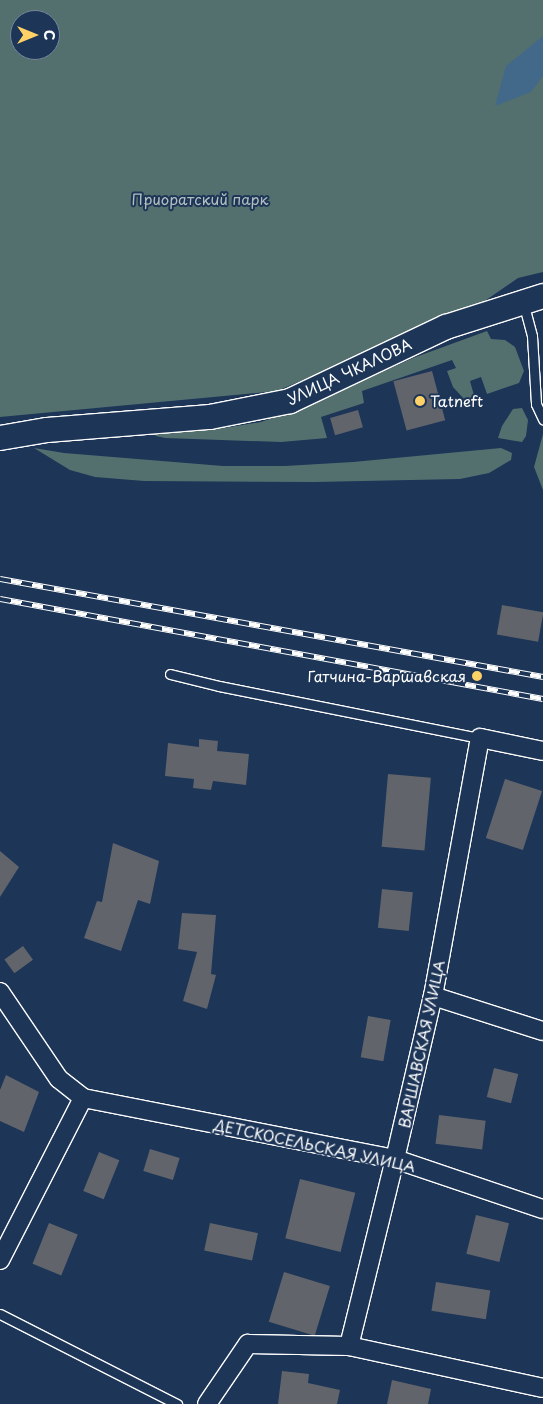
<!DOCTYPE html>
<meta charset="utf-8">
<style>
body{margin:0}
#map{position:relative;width:543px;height:1404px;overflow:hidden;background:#1d3557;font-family:"Playpen Sans",sans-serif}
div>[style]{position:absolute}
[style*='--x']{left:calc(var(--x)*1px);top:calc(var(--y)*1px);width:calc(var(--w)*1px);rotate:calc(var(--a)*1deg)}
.green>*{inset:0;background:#53706f}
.water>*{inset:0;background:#426989}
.building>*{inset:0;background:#61646b;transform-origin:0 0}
.roads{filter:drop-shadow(1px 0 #fff) drop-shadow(-1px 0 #fff) drop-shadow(0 1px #fff) drop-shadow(0 -1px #fff)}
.lane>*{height:9px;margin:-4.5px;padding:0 4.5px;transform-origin:4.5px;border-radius:4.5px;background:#1d3557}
.street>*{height:18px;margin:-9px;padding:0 9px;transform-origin:9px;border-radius:9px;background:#1d3557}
.secondary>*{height:24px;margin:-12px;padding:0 12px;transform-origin:12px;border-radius:12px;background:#1d3557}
.rail>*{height:5.5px;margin-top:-2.75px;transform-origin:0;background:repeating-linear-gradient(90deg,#1d3557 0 11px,#fff 0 22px);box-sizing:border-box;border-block:1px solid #fff}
.dots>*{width:14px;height:14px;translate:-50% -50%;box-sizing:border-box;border:2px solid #1d3557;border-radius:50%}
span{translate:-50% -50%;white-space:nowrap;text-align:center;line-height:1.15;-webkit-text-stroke:4px #1d3557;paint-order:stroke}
.park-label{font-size:15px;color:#b2bfbe}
.street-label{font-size:15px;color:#fff}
.poi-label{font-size:15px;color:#fff}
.left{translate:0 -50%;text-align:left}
.right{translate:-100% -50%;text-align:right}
.north{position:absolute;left:10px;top:10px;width:50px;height:50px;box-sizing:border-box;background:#1d3557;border:1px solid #77869a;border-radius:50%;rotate:90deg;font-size:14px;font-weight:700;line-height:20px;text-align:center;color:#fff}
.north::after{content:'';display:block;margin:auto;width:18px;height:22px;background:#ffd166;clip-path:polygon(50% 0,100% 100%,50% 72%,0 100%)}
</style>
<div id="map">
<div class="green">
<i style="clip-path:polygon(evenodd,0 0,543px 0,543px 272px,518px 278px,476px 307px,277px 391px,0 417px,0 0,20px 20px,50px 20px,50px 50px,20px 50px,20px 20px)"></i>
<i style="clip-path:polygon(487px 331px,491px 339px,505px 340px,515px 347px,524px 371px,519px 383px,487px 394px,481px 377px,470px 381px,475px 399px,464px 399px,453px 387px,447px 371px,456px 368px,452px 360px,362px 391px,364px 403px,321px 417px,327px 438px,281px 442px,165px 438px,156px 436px,154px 433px,224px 428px,261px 422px,312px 404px,413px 358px)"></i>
<i style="clip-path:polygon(522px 408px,528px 420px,526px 436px,522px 442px,498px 438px,502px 426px,513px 409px)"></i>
<i style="clip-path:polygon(543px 434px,543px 490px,534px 467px)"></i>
<i style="clip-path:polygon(34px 448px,64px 453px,223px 466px,285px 466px,353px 462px,501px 448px,512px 453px,511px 460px,489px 473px,460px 479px,314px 482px,144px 481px,95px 477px,70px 470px)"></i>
</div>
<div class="water">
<i style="clip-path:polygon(543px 36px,543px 76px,531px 92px,495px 106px,506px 66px)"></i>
</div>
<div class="building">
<i style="left:432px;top:371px;width:51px;height:40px;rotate:75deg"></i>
<i style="left:358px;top:410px;width:18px;height:29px;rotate:74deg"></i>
<i style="left:502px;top:605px;width:42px;height:30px;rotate:10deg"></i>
<i style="clip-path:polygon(199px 739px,218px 741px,217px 751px,249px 754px,246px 785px,213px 781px,211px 790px,193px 788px,194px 779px,165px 776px,168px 743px,199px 747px)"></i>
<i style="left:388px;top:774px;width:43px;height:73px;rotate:5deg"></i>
<i style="left:505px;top:779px;width:39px;height:62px;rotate:18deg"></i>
<i style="clip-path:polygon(113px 843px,159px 861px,150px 904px,138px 900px,121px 951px,84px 938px,97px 901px,102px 902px)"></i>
<i style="clip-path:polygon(0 851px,19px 867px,0 897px)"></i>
<i style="left:382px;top:889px;width:31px;height:39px;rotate:6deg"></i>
<i style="clip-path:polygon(182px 913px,216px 915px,211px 974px,216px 975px,207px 1009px,183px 1001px,197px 952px,178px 949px)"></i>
<i style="left:23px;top:946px;width:17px;height:23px;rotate:54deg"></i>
<i style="left:368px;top:1016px;width:23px;height:42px;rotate:10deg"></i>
<i style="left:494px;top:1068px;width:25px;height:30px;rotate:14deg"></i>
<i style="clip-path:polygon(6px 1075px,39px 1092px,24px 1132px,0 1121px,0 1090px)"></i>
<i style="left:439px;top:1115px;width:47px;height:29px;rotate:7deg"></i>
<i style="left:150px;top:1149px;width:31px;height:23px;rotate:17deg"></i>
<i style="left:99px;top:1152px;width:22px;height:42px;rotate:22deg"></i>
<i style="left:300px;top:1179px;width:57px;height:61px;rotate:14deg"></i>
<i style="left:476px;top:1215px;width:34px;height:40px;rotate:14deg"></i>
<i style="left:49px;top:1223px;width:31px;height:44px;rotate:22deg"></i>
<i style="left:210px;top:1223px;width:49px;height:28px;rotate:12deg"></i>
<i style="left:284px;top:1272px;width:48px;height:52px;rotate:17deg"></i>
<i style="left:436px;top:1282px;width:55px;height:29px;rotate:9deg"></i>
<i style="clip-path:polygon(282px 1371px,309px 1374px,308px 1383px,340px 1390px,337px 1404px,278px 1404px)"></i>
<i style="clip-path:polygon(392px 1380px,431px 1389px,428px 1404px,387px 1404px)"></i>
</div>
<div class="roads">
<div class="lane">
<i style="--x:523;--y:302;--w:35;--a:75"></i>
<i style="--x:532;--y:336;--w:68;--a:86.6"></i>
<i style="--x:536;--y:404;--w:17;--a:65"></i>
<i style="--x:170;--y:674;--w:50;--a:13.8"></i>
<i style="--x:219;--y:686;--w:266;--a:11.3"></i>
<i style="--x:0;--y:1314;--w:199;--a:27"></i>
</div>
<div class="street">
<i style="--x:0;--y:992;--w:105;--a:55.9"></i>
<i style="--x:59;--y:1079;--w:31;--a:38"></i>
<i style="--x:83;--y:1098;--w:182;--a:117.1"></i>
<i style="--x:433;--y:996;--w:115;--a:17.7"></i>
<i style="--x:83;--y:1098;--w:318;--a:11.1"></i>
<i style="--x:395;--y:1159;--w:156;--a:18.7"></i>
<i style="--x:349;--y:1346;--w:193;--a:-76.2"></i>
<i style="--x:395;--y:1159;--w:167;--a:-76.9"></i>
<i style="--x:433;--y:996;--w:262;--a:-79.7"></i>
<i style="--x:480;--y:738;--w:64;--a:11.7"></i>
<i style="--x:207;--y:1404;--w:73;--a:-55.7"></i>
<i style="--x:248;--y:1344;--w:101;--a:1.1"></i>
<i style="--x:349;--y:1346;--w:198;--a:12.2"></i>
</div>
<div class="secondary">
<i style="--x:0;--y:438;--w:48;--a:-9.7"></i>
<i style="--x:47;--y:430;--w:164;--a:-4.6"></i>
<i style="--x:210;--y:417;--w:82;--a:-11.3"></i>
<i style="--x:290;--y:401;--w:173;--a:-25.4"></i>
<i style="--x:446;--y:327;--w:102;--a:-17.7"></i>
</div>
</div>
<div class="rail">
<i style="--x:0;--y:579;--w:552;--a:10.23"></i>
<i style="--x:0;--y:599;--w:552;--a:10.43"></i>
</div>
<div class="dots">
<i style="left:420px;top:401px;background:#ffd166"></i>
<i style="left:477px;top:676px;background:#ffd166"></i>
</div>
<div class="park-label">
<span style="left:200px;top:199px">Приоратский парк</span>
</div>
<div class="street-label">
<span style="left:349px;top:371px;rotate:-25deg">УЛИЦА ЧКАЛОВА</span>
<span style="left:421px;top:1044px;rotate:-78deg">ВАРШАВСКАЯ УЛИЦА</span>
<span style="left:315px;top:1145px;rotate:12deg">ДЕТСКОСЕЛЬСКАЯ УЛИЦА</span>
</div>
<div class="poi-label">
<span class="left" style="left:430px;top:401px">Tatneft</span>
<span class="right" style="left:466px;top:676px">Гатчина-Варшавская</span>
</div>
<div class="north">С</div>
</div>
